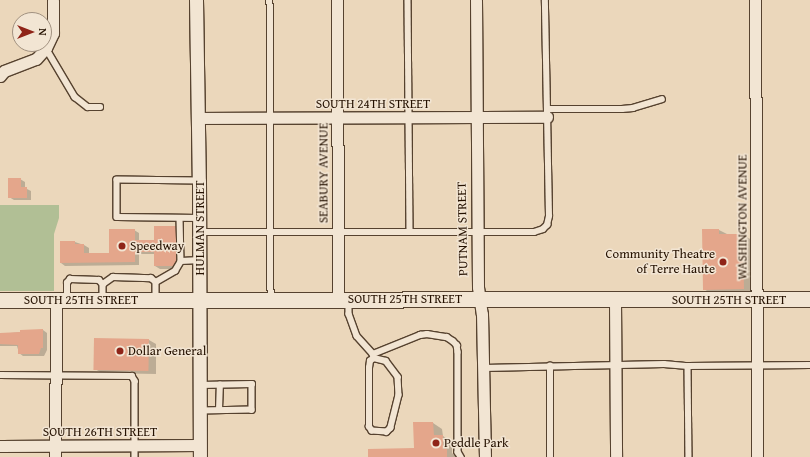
<!DOCTYPE html>
<style>
body{margin:0}
#map{position:relative;width:810px;height:457px;overflow:hidden;background:#ebd7bb;font-family:"Gentium Book Plus",serif}
div>[style]{position:absolute}
[style*='--x']{left:calc(var(--x)*1px);top:calc(var(--y)*1px);width:calc(var(--w)*1px);rotate:calc(var(--a)*1deg)}
.green>*{inset:0;background:#b1bf95}
.shadow>*{inset:0;background:#0003}
.building>*{inset:0;background:#e4a68b;transform-origin:0 0}
.roads{filter:drop-shadow(1px 0 #56422f) drop-shadow(-1px 0 #56422f) drop-shadow(0 1px #56422f) drop-shadow(0 -1px #56422f)}
.service>*{height:5.5px;margin:-2.75px;padding:0 2.75px;transform-origin:2.75px;border-radius:2.75px;background:#f2e5d3}
.minor>*{height:11px;margin:-5.5px;padding:0 5.5px;transform-origin:5.5px;border-radius:5.5px;background:#f2e5d3}
.tertiary>*{height:13px;margin:-6.5px;padding:0 6.5px;transform-origin:6.5px;border-radius:6.5px;background:#f2e5d3}
.secondary>*{height:15px;margin:-7.5px;padding:0 7.5px;transform-origin:7.5px;border-radius:7.5px;background:#f2e5d3}
.dots>*{width:11px;height:11px;translate:-50% -50%;box-sizing:border-box;border:2px solid #f2e5d3;border-radius:50%}
span{translate:-50% -50%;white-space:nowrap;text-align:center;line-height:1.15;-webkit-text-stroke:3px #f2e5d3;paint-order:stroke}
.street-label{font-size:13px;color:#251100}
.poi-label{font-size:13px;color:#251100}
.left{translate:0 -50%;text-align:left}
.right{translate:-100% -50%;text-align:right}
.north{position:absolute;left:12px;top:12px;width:40px;height:40px;box-sizing:border-box;background:#f2e5d3;border:1px solid #a0907f;border-radius:50%;rotate:90deg;font-size:11px;font-weight:700;line-height:16px;text-align:center;color:#251100}
.north::after{content:'';display:block;margin:auto;width:14px;height:18px;background:#8f2418;clip-path:polygon(50% 0,100% 100%,50% 72%,0 100%)}
</style>
<div id="map">
<div class="green">
<i style="clip-path:polygon(0 205px,59px 205px,59px 218px,54px 234px,54px 291px,0 291px)"></i>
</div>
<div class="shadow">
<i style="clip-path:polygon(20px 179px,25px 182px,25px 188px,31px 191px,31px 200px,14px 200px,9px 197px)"></i>
<i style="clip-path:polygon(175px 227px,180px 229px,178px 269px,160px 269px,155px 266px,155px 254px,139px 254px,139px 265px,65px 266px,61px 263px,61px 242px,75px 242px,84px 245px,89px 248px,89px 254px,110px 254px,134px 230px,139px 233px,139px 241px,155px 241px)"></i>
<i style="clip-path:polygon(703px 230px,719px 230px,729px 235px,743px 235px,752px 240px,753px 294px,713px 295px,704px 289px)"></i>
<i style="clip-path:polygon(43px 330px,47px 333px,47px 350px,44px 356px,23px 356px,19px 353px,17px 346px,0 346px,0 334px)"></i>
<i style="clip-path:polygon(95px 339px,149px 340px,156px 344px,156px 374px,102px 373px,95px 369px)"></i>
<i style="clip-path:polygon(414px 423px,433px 423px,442px 429px,443px 436px,452px 442px,452px 453px,456px 457px,369px 457px,415px 449px)"></i>
</div>
<div class="building">
<i style="clip-path:polygon(8px 178px,21px 178px,21px 187px,27px 187px,27px 198px,8px 198px)"></i>
<i style="clip-path:polygon(154px 226px,176px 226px,176px 262px,173px 266px,154px 266px,154px 252px,135px 252px,135px 262px,60px 263px,60px 241px,75px 241px,75px 244px,84px 244px,84px 253px,109px 253px,109px 229px,135px 229px,135px 240px,154px 240px)"></i>
<i style="clip-path:polygon(702px 229px,719px 229px,719px 234px,743px 234px,744px 289px,703px 290px)"></i>
<i style="clip-path:polygon(43px 329px,43px 348px,41px 348px,39px 354px,18px 354px,18px 345px,0 344px,0 333px,20px 332px,20px 330px)"></i>
<i style="left:94px;top:338px;width:55px;height:32px;rotate:1deg"></i>
<i style="clip-path:polygon(413px 422px,433px 422px,434px 435px,443px 435px,443px 449px,447px 449px,447px 457px,368px 457px,368px 449px,414px 448px)"></i>
</div>
<div class="roads">
<div class="service">
<i style="--x:270;--y:0;--w:299;--a:89.8"></i>
<i style="--x:408;--y:0;--w:232;--a:89.5"></i>
<i style="--x:46;--y:48;--w:57;--a:59.4"></i>
<i style="--x:75;--y:97;--w:16;--a:38"></i>
<i style="--x:88;--y:107;--w:12;--a:0"></i>
<i style="--x:547;--y:109;--w:75;--a:0"></i>
<i style="--x:622;--y:109;--w:11;--a:-5"></i>
<i style="--x:633;--y:108;--w:30;--a:-17"></i>
<i style="--x:199;--y:181;--w:82;--a:-179.3"></i>
<i style="--x:117;--y:180;--w:37;--a:90"></i>
<i style="--x:117;--y:217;--w:82;--a:0.7"></i>
<i style="--x:180;--y:218;--w:43;--a:88.7"></i>
<i style="--x:181;--y:261;--w:19;--a:-3"></i>
<i style="--x:200;--y:232;--w:334;--a:0"></i>
<i style="--x:534;--y:232;--w:9;--a:-18"></i>
<i style="--x:543;--y:229;--w:6;--a:-45"></i>
<i style="--x:547;--y:225;--w:9;--a:-77"></i>
<i style="--x:549;--y:216;--w:216;--a:-91.1"></i>
<i style="--x:156;--y:282;--w:22;--a:-30"></i>
<i style="--x:175;--y:271;--w:12;--a:-59"></i>
<i style="--x:103;--y:284;--w:12;--a:-35"></i>
<i style="--x:113;--y:277;--w:38;--a:2"></i>
<i style="--x:151;--y:278;--w:6;--a:39"></i>
<i style="--x:156;--y:282;--w:17;--a:90"></i>
<i style="--x:67;--y:299;--w:16;--a:-90"></i>
<i style="--x:67;--y:283;--w:5;--a:-53"></i>
<i style="--x:70;--y:279;--w:29;--a:2"></i>
<i style="--x:99;--y:280;--w:6;--a:45"></i>
<i style="--x:103;--y:284;--w:15;--a:90"></i>
<i style="--x:349;--y:301;--w:13;--a:90"></i>
<i style="--x:349;--y:314;--w:23;--a:70"></i>
<i style="--x:357;--y:336;--w:24;--a:48"></i>
<i style="--x:373;--y:354;--w:4;--a:76"></i>
<i style="--x:374;--y:358;--w:12;--a:14"></i>
<i style="--x:386;--y:361;--w:20;--a:53"></i>
<i style="--x:398;--y:377;--w:18;--a:87"></i>
<i style="--x:399;--y:395;--w:34;--a:104"></i>
<i style="--x:391;--y:428;--w:6;--a:135"></i>
<i style="--x:387;--y:432;--w:15;--a:-176"></i>
<i style="--x:372;--y:431;--w:5;--a:-127"></i>
<i style="--x:369;--y:427;--w:59;--a:-90"></i>
<i style="--x:369;--y:368;--w:7;--a:-82"></i>
<i style="--x:370;--y:361;--w:5;--a:-37"></i>
<i style="--x:373;--y:354;--w:51;--a:-22"></i>
<i style="--x:420;--y:335;--w:7;--a:-8"></i>
<i style="--x:427;--y:334;--w:20;--a:9"></i>
<i style="--x:447;--y:337;--w:7;--a:34"></i>
<i style="--x:453;--y:341;--w:6;--a:45"></i>
<i style="--x:457;--y:345;--w:7;--a:82"></i>
<i style="--x:458;--y:352;--w:100;--a:90"></i>
<i style="--x:458;--y:452;--w:6;--a:59"></i>
<i style="--x:688;--y:366;--w:91;--a:89.4"></i>
<i style="--x:484;--y:368;--w:180;--a:-1.3"></i>
<i style="--x:664;--y:364;--w:24;--a:5"></i>
<i style="--x:688;--y:366;--w:122;--a:-0.5"></i>
<i style="--x:0;--y:375;--w:132;--a:0.4"></i>
<i style="--x:132;--y:376;--w:6;--a:59"></i>
<i style="--x:135;--y:381;--w:76;--a:90"></i>
<i style="--x:200;--y:385;--w:52;--a:-1.1"></i>
<i style="--x:252;--y:384;--w:26;--a:90"></i>
<i style="--x:252;--y:410;--w:51;--a:178.9"></i>
<i style="--x:219;--y:410;--w:25;--a:-88"></i>
<i style="--x:550;--y:457;--w:91;--a:-90"></i>
</div>
<div class="minor">
<i style="--x:337;--y:0;--w:299;--a:89.8"></i>
<i style="--x:476;--y:0;--w:287;--a:89.6"></i>
<i style="--x:478;--y:287;--w:27;--a:82"></i>
<i style="--x:482;--y:314;--w:143;--a:88.8"></i>
<i style="--x:755;--y:0;--w:457;--a:89.7"></i>
<i style="--x:0;--y:76;--w:6;--a:-51"></i>
<i style="--x:4;--y:71;--w:34;--a:-21"></i>
<i style="--x:36;--y:59;--w:15;--a:-48"></i>
<i style="--x:46;--y:48;--w:17;--a:-65"></i>
<i style="--x:53;--y:33;--w:33;--a:-90"></i>
<i style="--x:198;--y:118;--w:349;--a:-0.2"></i>
<i style="--x:615;--y:301;--w:156;--a:89.6"></i>
<i style="--x:0;--y:446;--w:200;--a:-0.3"></i>
<i style="--x:55;--y:457;--w:156;--a:-89.6"></i>
</div>
<div class="tertiary">
<i style="--x:196;--y:0;--w:181;--a:89.1"></i>
<i style="--x:199;--y:181;--w:276;--a:89.8"></i>
</div>
<div class="secondary">
<i style="--x:0;--y:300;--w:810;--a:-0.07"></i>
</div>
</div>
<div class="dots">
<i style="left:122px;top:246px;background:#8f2418"></i>
<i style="left:723px;top:262px;background:#8f2418"></i>
<i style="left:120px;top:351px;background:#8f2418"></i>
<i style="left:436px;top:443px;background:#8f2418"></i>
</div>
<div class="street-label">
<span style="left:373px;top:104px">SOUTH 24TH STREET</span>
<span style="left:324px;top:173px;rotate:-90deg">SEABURY AVENUE</span>
<span style="left:743px;top:217px;rotate:-90deg">WASHINGTON AVENUE</span>
<span style="left:200px;top:228px;rotate:-90deg">HULMAN STREET</span>
<span style="left:463px;top:229px;rotate:-91deg">PUTNAM STREET</span>
<span style="left:405px;top:299px">SOUTH 25TH STREET</span>
<span style="left:81px;top:300px">SOUTH 25TH STREET</span>
<span style="left:729px;top:300px">SOUTH 25TH STREET</span>
<span style="left:100px;top:432px">SOUTH 26TH STREET</span>
</div>
<div class="poi-label">
<span class="left" style="left:130px;top:246px">Speedway</span>
<span class="right" style="left:715px;top:262px">Community Theatre<br>of Terre Haute</span>
<span class="left" style="left:128px;top:351px">Dollar General</span>
<span class="left" style="left:444px;top:443px">Peddle Park</span>
</div>
<div class="north">N</div>
</div>
